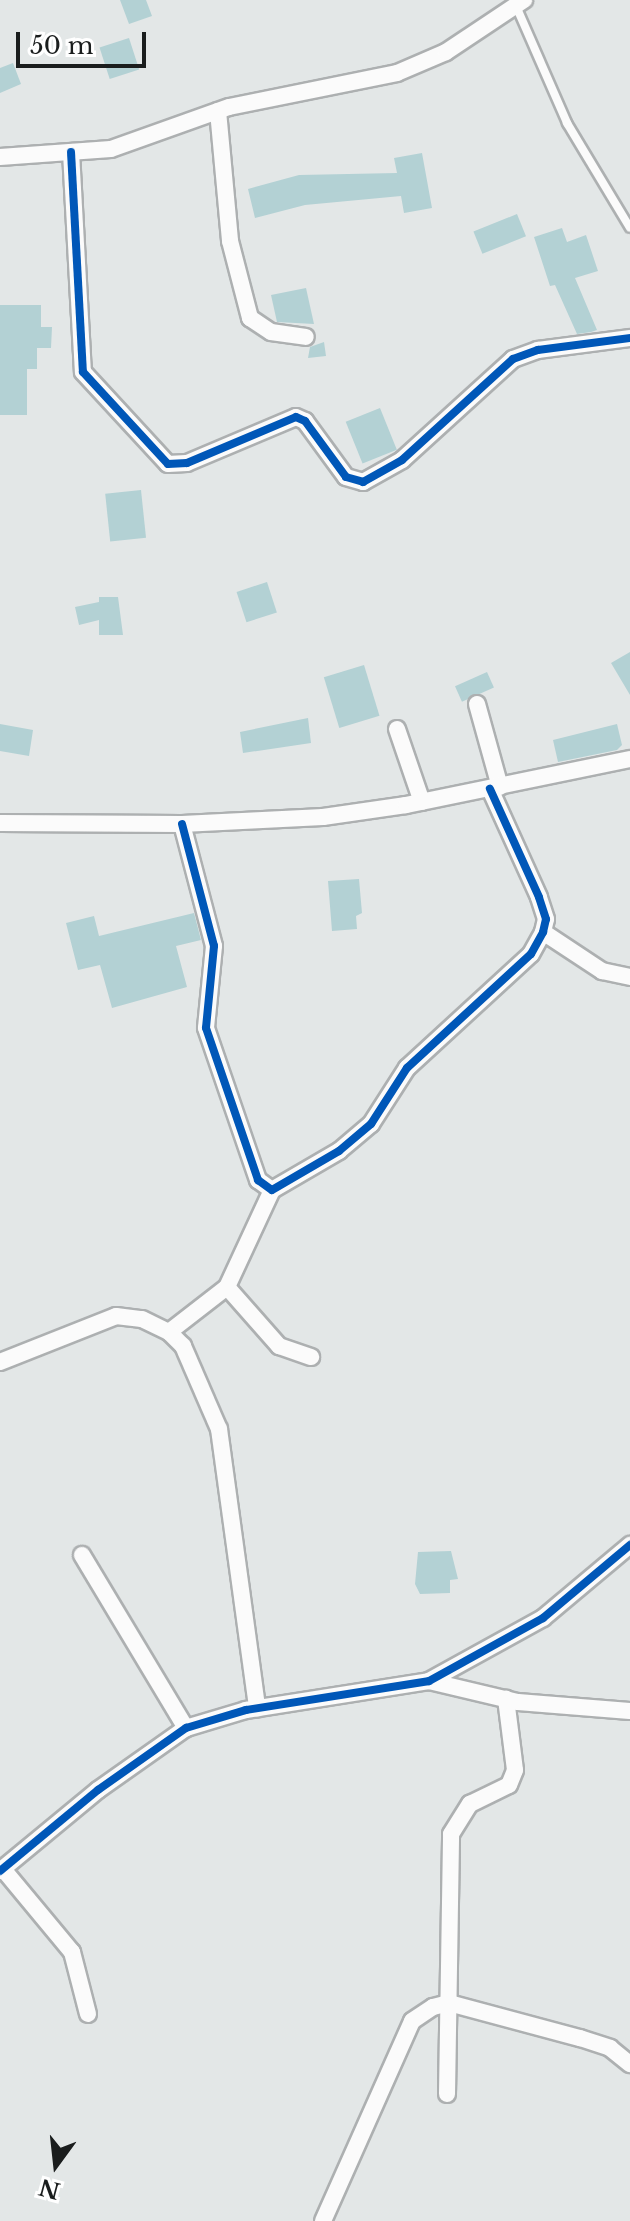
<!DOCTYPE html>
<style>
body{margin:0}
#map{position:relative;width:630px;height:2221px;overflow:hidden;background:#e3e7e7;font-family:"Libre Baskerville",serif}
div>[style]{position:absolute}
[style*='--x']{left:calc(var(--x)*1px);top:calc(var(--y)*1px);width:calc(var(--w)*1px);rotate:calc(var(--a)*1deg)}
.building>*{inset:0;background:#b3d1d4;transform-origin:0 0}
.roads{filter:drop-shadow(2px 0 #adb0b1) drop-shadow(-2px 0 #adb0b1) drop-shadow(0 2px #adb0b1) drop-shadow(0 -2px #adb0b1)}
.lane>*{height:8px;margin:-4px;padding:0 4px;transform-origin:4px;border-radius:4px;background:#fbfbfb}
.street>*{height:16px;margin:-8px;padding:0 8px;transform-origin:8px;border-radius:8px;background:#fbfbfb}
.cycleway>*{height:8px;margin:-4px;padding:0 4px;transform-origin:4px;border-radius:4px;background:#0057b8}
span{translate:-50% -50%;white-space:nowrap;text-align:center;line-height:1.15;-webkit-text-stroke:6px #fff;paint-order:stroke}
.north{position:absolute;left:16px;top:2125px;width:80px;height:80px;-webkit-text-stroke:6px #fff;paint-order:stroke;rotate:195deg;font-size:22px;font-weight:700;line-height:32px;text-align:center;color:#1a1d1d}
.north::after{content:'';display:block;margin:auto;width:28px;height:36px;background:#1a1d1d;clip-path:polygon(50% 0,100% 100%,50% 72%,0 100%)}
.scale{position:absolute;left:16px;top:32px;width:130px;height:36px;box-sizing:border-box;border:4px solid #1a1d1d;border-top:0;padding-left:10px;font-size:24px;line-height:28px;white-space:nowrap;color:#1a1d1d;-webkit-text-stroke:6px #fff;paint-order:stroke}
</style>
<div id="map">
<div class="building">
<i style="clip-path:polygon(120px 0,146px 0,152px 16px,129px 24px)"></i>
<i style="left:129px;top:38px;width:33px;height:31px;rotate:72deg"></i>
<i style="clip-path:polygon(13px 63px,21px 84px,0 93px,0 68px)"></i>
<i style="clip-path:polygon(422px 153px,432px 208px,404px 213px,401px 196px,305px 205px,255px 218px,248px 189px,299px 175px,397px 173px,394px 158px)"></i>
<i style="left:517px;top:214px;width:24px;height:47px;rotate:68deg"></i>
<i style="clip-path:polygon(562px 228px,567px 242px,586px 235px,598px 271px,575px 278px,597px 330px,591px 332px,577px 334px,555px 285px,550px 286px,534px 237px)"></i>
<i style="clip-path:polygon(306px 288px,314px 324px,277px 322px,271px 295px)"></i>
<i style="clip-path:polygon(0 305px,41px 305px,41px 327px,52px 327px,51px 348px,37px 348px,37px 369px,27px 369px,27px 415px,0 415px)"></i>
<i style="clip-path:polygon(324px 342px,326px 356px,308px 358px,310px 347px)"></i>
<i style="left:380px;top:408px;width:45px;height:37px;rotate:68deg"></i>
<i style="left:141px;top:490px;width:48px;height:36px;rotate:84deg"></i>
<i style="left:267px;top:582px;width:32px;height:32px;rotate:72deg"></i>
<i style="clip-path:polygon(99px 597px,118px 597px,123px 635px,99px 635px,99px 620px,79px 625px,75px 607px,99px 602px)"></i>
<i style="clip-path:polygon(630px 652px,630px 695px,611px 663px)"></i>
<i style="left:364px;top:665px;width:53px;height:42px;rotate:73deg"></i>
<i style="left:487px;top:672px;width:17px;height:35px;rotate:66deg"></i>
<i style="clip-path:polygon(308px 718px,311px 743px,243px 753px,240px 732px)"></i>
<i style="clip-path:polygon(0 724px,33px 730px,29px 756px,0 751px)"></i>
<i style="clip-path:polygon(617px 724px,622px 745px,617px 750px,558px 762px,553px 740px)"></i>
<i style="clip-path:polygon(359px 879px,362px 913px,356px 916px,357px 929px,332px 931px,328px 881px)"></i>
<i style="clip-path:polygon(194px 913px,201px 940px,176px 946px,187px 987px,112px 1008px,100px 965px,78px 970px,66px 923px,94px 916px,99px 936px)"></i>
<i style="clip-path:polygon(451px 1551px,458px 1579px,450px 1580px,450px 1593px,420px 1594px,415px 1584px,418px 1552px)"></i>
</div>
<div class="roads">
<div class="lane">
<i style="--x:516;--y:6;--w:128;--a:66.4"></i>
<i style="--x:567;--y:123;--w:122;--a:59"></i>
</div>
<div class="street">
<i style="--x:218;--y:111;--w:131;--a:84.7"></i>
<i style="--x:230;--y:241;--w:80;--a:75.4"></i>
<i style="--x:250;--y:318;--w:25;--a:34"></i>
<i style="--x:271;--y:332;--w:35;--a:8"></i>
<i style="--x:71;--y:152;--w:220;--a:86.9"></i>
<i style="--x:83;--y:372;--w:125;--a:47.3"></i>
<i style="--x:168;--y:464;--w:19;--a:-3"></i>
<i style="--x:187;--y:463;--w:118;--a:-22.9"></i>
<i style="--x:296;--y:417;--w:10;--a:24"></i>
<i style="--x:305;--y:421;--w:69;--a:53.8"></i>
<i style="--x:346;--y:477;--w:18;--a:16"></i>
<i style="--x:363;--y:482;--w:45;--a:-29.4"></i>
<i style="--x:402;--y:460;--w:150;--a:-42.3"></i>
<i style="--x:513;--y:359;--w:27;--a:-20"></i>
<i style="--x:538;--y:350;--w:93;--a:-7.4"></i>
<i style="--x:0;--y:157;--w:111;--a:-4.1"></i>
<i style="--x:111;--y:149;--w:125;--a:-19.6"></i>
<i style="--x:229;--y:107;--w:171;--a:-11.4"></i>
<i style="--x:397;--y:73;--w:53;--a:-23.2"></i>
<i style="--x:446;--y:52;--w:94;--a:-33.7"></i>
<i style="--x:477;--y:704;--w:86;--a:74.5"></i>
<i style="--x:397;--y:729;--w:77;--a:71.1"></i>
<i style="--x:0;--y:823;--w:182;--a:0.3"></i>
<i style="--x:182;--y:824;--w:141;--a:-2.8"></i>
<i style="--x:323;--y:817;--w:84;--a:-8.2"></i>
<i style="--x:406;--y:805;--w:229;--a:-11.6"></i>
<i style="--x:182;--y:824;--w:126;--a:75.3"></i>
<i style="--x:214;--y:946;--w:82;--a:95.6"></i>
<i style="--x:206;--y:1028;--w:161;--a:71.1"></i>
<i style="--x:258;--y:1180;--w:17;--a:36"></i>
<i style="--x:272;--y:1190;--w:78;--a:-30.2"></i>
<i style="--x:339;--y:1151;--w:42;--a:-40.2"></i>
<i style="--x:371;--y:1124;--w:67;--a:-57.3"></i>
<i style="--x:407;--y:1068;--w:168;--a:-42.6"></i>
<i style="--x:531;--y:954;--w:25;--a:-61"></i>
<i style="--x:543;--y:932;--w:13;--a:-77"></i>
<i style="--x:546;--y:919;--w:23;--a:-108"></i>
<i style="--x:539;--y:897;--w:119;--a:-114.4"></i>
<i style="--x:543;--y:932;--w:71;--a:33.5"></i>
<i style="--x:602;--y:971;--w:29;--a:12"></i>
<i style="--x:227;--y:1287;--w:79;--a:48.6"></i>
<i style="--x:279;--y:1346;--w:34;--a:19"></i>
<i style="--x:169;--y:1332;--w:73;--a:-37.8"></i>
<i style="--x:227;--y:1287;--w:107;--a:-65.1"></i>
<i style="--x:0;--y:1362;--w:125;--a:-21.6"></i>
<i style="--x:116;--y:1316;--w:26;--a:7"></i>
<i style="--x:142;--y:1319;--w:30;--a:26"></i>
<i style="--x:169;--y:1332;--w:20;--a:45"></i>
<i style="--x:183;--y:1346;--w:90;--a:66.6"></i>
<i style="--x:219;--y:1429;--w:282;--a:82.2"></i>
<i style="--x:82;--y:1555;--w:202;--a:59"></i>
<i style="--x:429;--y:1681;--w:91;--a:13.3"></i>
<i style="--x:518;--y:1702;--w:112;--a:4.6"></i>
<i style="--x:3;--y:1869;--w:108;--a:50.3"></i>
<i style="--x:72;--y:1952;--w:64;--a:75.5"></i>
<i style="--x:0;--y:1871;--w:127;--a:-39.6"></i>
<i style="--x:98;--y:1790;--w:108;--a:-35.2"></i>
<i style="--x:186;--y:1728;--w:63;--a:-16.7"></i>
<i style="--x:246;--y:1710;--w:185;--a:-9"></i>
<i style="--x:429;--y:1681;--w:130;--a:-28.9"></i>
<i style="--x:543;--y:1618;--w:114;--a:-40"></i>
<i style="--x:447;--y:2094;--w:260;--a:-89.1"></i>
<i style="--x:451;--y:1834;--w:36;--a:-58"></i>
<i style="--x:470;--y:1804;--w:43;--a:-26"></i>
<i style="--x:509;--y:1785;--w:16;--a:-68"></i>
<i style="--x:515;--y:1770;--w:72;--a:-97.2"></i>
<i style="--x:323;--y:2221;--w:219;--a:-66"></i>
<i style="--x:412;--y:2021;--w:25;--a:-34"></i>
<i style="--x:433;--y:2007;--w:16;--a:-14"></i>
<i style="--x:449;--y:2003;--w:136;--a:15"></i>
<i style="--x:580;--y:2038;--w:32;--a:18"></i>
<i style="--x:610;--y:2048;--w:26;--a:39"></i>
</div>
</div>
<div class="cycleway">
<i style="--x:71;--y:152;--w:220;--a:86.9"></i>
<i style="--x:83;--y:372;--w:125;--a:47.3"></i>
<i style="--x:168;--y:464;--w:19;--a:-3"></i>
<i style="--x:187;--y:463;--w:118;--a:-22.9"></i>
<i style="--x:296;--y:417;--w:10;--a:24"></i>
<i style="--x:305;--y:421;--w:69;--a:53.8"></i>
<i style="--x:346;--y:477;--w:18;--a:16"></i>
<i style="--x:363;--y:482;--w:45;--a:-29.4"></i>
<i style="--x:402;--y:460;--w:150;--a:-42.3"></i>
<i style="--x:513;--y:359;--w:27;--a:-20"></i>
<i style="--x:538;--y:350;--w:93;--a:-7.4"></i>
<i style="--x:182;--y:824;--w:126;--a:75.3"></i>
<i style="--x:214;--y:946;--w:82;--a:95.6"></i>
<i style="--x:206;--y:1028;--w:161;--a:71.1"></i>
<i style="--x:258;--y:1180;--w:17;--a:36"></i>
<i style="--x:272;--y:1190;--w:78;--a:-30.2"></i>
<i style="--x:339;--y:1151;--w:42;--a:-40.2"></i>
<i style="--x:371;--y:1124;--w:67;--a:-57.3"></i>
<i style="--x:407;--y:1068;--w:168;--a:-42.6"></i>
<i style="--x:531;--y:954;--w:25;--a:-61"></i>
<i style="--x:543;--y:932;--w:13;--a:-77"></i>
<i style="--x:546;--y:919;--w:23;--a:-108"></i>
<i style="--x:539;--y:897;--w:119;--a:-114.4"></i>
<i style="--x:0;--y:1871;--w:127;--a:-39.6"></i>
<i style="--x:98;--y:1790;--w:108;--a:-35.2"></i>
<i style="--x:186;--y:1728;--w:63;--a:-16.7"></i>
<i style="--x:246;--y:1710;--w:185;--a:-9"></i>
<i style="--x:429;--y:1681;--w:130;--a:-28.9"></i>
<i style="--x:543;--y:1618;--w:114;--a:-40"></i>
</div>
<div class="north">N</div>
<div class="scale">50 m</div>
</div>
